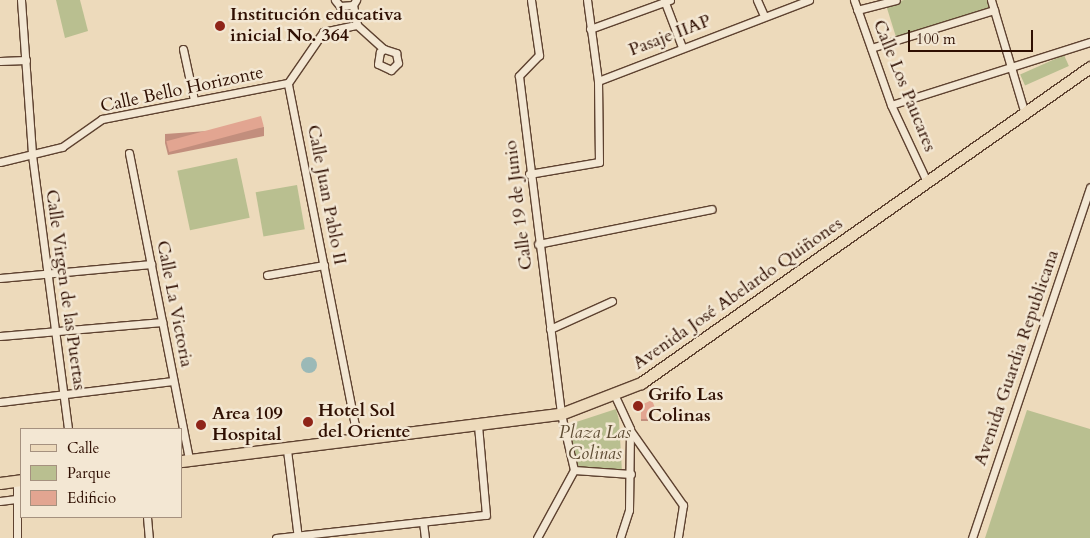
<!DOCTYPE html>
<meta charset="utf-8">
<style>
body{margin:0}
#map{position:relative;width:1090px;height:538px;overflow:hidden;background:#eddabb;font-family:Cardo,serif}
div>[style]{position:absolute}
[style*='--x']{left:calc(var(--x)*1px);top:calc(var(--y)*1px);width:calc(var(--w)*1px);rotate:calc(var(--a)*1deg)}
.green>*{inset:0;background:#b9bf90;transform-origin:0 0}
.water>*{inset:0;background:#9bb9b7}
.round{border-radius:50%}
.roads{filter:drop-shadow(1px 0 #5e4230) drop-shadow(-1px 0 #5e4230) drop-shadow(0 1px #5e4230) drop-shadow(0 -1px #5e4230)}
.street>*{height:7px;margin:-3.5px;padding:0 3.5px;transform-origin:3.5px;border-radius:3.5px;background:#f3e7d3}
.primary>*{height:11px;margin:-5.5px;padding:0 5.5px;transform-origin:5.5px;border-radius:5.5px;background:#eddabb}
.wall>*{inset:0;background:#c28e7d}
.shaded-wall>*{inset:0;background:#9e7466}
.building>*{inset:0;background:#e2a591;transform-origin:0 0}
.dots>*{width:14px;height:14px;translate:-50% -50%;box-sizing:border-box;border:2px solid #f3e7d3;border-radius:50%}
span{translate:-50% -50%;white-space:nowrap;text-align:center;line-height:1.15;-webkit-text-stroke:5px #f3e7d3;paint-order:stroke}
.poi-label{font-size:18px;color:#2f0f02;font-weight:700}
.left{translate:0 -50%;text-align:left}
.street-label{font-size:18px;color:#2f0f02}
.park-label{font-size:18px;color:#5f4d34;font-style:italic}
.legend{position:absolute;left:20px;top:428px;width:162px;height:90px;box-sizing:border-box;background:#f3e7d3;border:1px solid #a5917f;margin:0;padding:6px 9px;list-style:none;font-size:15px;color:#2f0f02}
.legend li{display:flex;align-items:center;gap:10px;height:25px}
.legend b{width:25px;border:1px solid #a5917f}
.scale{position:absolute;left:908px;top:30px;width:125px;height:22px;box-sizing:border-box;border:2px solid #2f0f02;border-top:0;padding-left:6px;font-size:15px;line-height:18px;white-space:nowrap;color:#2f0f02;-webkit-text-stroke:4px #f3e7d3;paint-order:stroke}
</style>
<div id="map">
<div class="green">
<i style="clip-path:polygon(56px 0,80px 0,88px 31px,65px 38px)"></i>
<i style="clip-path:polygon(904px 0,988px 0,991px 11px,896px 37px,886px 5px)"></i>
<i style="left:1064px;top:55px;width:12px;height:48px;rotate:66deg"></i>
<i style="left:237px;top:158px;width:61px;height:61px;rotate:78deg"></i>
<i style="left:297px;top:185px;width:45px;height:42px;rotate:80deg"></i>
<i style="clip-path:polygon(616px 409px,619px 420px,622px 472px,571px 467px,561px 427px)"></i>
<i style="clip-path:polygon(1027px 410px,1090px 429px,1090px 538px,985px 538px)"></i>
</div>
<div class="water">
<i class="round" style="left:301px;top:357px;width:16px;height:16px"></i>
</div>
<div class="roads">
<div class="street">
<i style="--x:21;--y:0;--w:155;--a:85.9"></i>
<i style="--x:32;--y:155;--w:276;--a:82.5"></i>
<i style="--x:335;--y:0;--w:8;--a:50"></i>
<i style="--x:340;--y:6;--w:13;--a:-4"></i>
<i style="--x:353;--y:5;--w:6;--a:-59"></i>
<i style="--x:531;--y:0;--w:56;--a:81.7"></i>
<i style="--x:539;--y:55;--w:29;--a:134"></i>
<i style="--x:519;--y:76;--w:341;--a:82.9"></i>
<i style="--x:561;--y:414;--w:57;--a:76.9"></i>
<i style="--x:574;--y:470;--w:77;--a:118.6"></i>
<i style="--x:664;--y:0;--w:50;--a:69"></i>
<i style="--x:757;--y:0;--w:17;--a:66"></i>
<i style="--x:854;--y:0;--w:111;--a:70.6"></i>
<i style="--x:891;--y:105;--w:85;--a:64.9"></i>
<i style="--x:991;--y:0;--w:119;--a:73.4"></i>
<i style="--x:353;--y:5;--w:20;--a:79"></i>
<i style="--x:857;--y:10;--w:40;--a:-14.4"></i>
<i style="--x:590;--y:29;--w:85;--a:-19.9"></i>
<i style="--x:871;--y:48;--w:129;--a:-17.2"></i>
<i style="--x:183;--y:49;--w:52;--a:77.8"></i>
<i style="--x:0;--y:61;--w:26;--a:-2"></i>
<i style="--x:598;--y:81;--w:226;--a:-21"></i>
<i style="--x:891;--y:105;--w:209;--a:-17.6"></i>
<i style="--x:129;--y:153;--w:313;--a:78.9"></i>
<i style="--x:0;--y:162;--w:64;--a:-13.6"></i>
<i style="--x:62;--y:147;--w:49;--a:-35"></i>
<i style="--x:102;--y:119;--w:189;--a:-11"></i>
<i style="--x:529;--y:174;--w:71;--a:-9.7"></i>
<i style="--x:599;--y:162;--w:81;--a:-90.7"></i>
<i style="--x:598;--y:81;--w:82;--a:-97.7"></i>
<i style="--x:538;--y:244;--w:177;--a:-11.4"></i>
<i style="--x:267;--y:275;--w:58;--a:-10"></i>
<i style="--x:0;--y:278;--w:152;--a:-5.3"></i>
<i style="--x:550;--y:329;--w:68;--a:-24.3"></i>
<i style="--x:0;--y:336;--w:163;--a:-4.9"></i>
<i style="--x:614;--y:394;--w:38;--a:65"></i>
<i style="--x:630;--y:429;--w:81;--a:90.7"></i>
<i style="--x:629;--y:510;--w:29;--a:108"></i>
<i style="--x:0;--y:402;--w:174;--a:-6.9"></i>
<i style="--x:630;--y:430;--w:92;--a:54.8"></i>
<i style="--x:683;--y:505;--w:33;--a:99"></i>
<i style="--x:358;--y:441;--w:365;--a:-101.1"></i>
<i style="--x:288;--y:83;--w:62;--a:-55.5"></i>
<i style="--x:323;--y:32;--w:35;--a:-12"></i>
<i style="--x:357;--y:25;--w:36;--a:42"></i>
<i style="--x:384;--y:49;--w:13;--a:18"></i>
<i style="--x:396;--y:53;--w:10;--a:79"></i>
<i style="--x:398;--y:63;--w:10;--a:135"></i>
<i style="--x:391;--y:70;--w:14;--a:-155"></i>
<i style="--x:378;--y:64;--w:12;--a:-81"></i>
<i style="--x:380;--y:52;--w:5;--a:-37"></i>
<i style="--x:287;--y:450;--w:89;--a:82.9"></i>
<i style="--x:574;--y:470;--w:57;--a:4"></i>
<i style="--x:0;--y:501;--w:16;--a:-7"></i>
<i style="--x:147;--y:517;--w:21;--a:85"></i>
<i style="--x:423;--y:522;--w:16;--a:83"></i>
<i style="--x:17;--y:538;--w:57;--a:-90"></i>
<i style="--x:276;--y:538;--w:211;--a:-6.3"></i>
<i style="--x:486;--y:515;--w:89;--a:-95.1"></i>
<i style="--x:972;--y:538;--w:370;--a:-71.4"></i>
</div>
<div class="primary">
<i style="--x:181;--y:461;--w:383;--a:-7.1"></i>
<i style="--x:561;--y:414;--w:86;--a:-21.2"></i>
<i style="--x:641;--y:383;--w:549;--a:-35.14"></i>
<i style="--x:0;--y:483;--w:21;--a:-8"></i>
</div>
</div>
<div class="wall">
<i style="clip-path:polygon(264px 127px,264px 136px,168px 155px,165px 143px,165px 134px)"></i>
<i style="clip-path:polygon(641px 405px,655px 410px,648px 413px,648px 421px,641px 421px)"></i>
</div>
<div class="shaded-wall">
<i style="clip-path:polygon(655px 408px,655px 410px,648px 413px,648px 411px)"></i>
</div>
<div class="building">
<i style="left:261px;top:116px;width:11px;height:98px;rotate:75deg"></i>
<i style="clip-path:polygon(652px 400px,655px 408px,648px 411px,648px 419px,641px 419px,641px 405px)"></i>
</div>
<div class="dots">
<i style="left:220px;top:26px;background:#8f2418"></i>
<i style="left:638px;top:406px;background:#8f2418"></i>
<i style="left:308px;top:422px;background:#8f2418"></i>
<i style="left:201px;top:425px;background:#8f2418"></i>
</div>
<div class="poi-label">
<span class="left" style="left:230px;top:26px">Institución educativa<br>inicial No. 364</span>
<span class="left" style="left:648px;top:406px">Grifo Las<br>Colinas</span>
<span class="left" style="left:318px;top:422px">Hotel Sol<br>del Oriente</span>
<span class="left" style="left:212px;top:425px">Area 109<br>Hospital</span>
</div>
<div class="street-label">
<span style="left:670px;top:36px;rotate:-21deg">Pasaje IIAP</span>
<span style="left:904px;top:86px;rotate:68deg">Calle Los Paucares</span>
<span style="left:182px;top:90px;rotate:-12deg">Calle Bello Horizonte</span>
<span style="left:326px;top:195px;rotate:79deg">Calle Juan Pablo II</span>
<span style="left:519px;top:205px;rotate:-97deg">Calle 19 de Junio</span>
<span style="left:65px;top:290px;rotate:82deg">Calle Virgen de las Puertas</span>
<span style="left:738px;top:294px;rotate:-35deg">Avenida José Abelardo Quiñones</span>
<span style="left:174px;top:304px;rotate:79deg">Calle La Victoria</span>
<span style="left:1017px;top:358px;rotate:-71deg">Avenida Guardia Republicana</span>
</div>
<div class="park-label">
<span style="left:595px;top:444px">Plaza Las<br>Colinas</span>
</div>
<ul class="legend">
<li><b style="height:6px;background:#eddabb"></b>Calle</li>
<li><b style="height:14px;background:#b9bf90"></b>Parque</li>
<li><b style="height:14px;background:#e2a591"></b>Edificio</li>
</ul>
<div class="scale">100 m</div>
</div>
